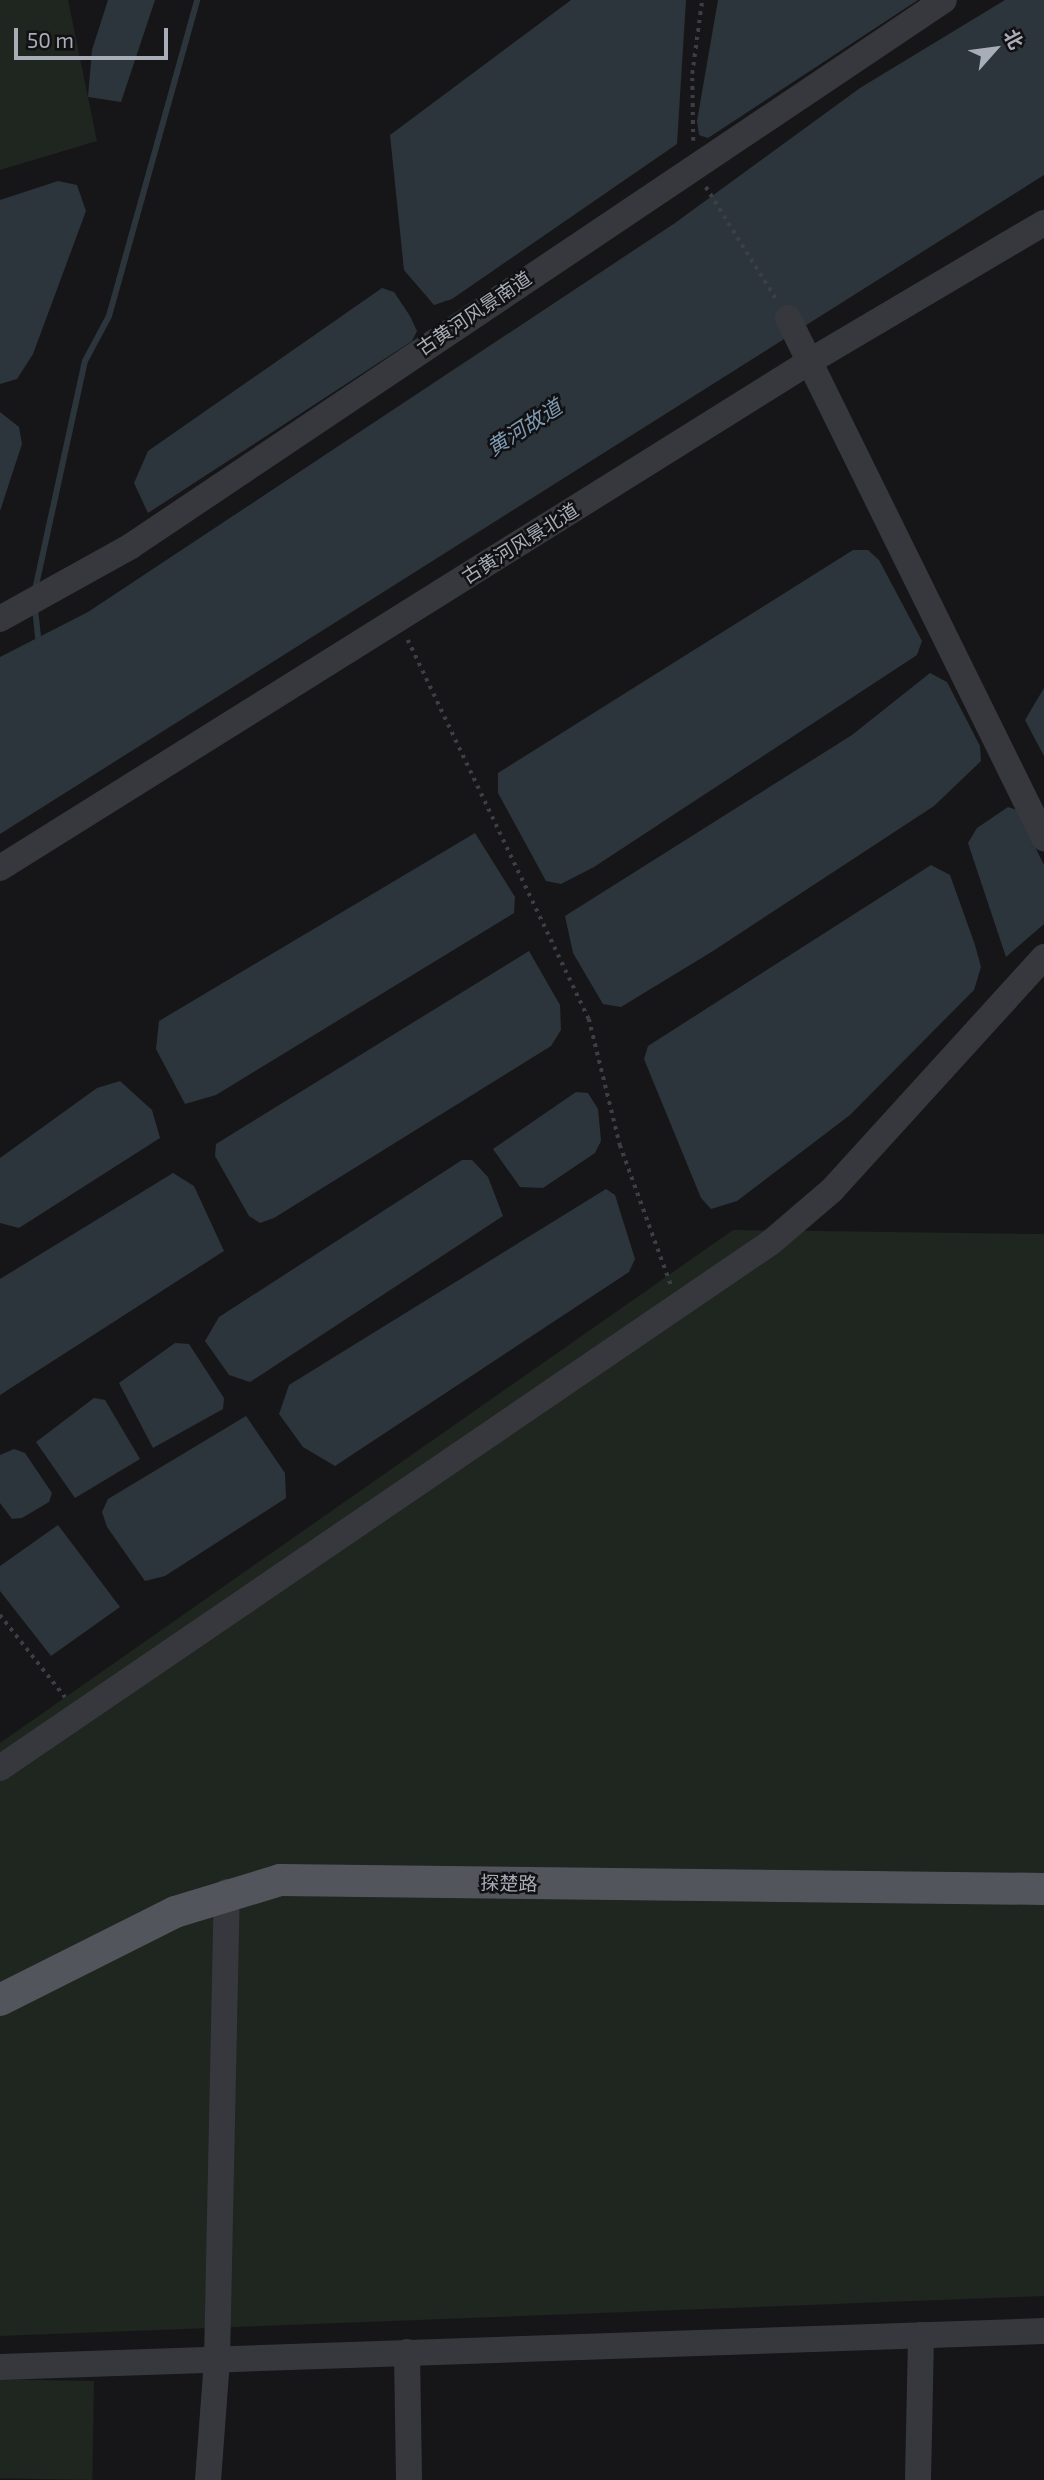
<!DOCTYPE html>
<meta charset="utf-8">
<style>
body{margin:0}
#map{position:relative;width:1044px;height:2480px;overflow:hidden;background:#161618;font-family:"Exo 2","Noto Sans SC",sans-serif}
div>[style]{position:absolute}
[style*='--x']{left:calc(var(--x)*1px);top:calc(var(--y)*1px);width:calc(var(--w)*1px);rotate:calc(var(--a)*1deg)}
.green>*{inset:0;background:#1e261f;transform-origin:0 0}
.water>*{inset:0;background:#2c353c}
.stream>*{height:6px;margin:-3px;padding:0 3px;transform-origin:3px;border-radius:3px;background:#2c353c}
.path>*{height:3.5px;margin-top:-1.75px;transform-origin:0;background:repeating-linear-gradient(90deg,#3d3f44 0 3.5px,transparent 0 8.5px)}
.minor>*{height:26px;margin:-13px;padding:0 13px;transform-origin:13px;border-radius:13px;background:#37383d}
.major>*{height:32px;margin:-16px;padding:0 16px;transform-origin:16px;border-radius:16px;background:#53555c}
span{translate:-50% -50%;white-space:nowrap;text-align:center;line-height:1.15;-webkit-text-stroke:5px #111113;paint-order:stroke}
.street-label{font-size:19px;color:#a8adb8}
.water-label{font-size:21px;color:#7f9bb3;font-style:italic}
.north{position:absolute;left:960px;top:14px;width:70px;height:70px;-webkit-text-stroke:5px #111113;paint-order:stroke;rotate:62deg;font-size:19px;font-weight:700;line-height:28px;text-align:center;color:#a8adb8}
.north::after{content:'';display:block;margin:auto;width:24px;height:32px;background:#a8adb8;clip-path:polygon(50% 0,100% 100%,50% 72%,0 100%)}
.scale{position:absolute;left:14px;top:28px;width:154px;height:32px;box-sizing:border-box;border:4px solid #a8adb8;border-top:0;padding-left:9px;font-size:21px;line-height:24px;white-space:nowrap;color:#a8adb8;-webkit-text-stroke:5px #111113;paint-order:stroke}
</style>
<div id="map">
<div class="green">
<i style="clip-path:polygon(0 0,68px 0,97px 141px,0 170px)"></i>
<i style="clip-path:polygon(733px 1230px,1044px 1234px,1044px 2296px,0 2336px,0 1743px)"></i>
<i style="left:94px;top:2381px;width:99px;height:94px;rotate:91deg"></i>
</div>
<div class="water">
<i style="clip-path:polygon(108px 0,155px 0,121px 102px,88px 97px,92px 50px)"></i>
<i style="clip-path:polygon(571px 0,686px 0,677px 144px,452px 299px,434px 305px,404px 270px,390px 135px)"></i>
<i style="clip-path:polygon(718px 0,918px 0,708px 138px,699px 135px,697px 121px)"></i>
<i style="clip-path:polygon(1005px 0,1044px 0,1044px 175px,0 834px,0 657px,88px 612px,675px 223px,860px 88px)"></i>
<i style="clip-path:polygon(58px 181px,77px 185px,86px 211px,33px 354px,17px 379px,0 384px,0 200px)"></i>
<i style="clip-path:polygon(382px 288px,394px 292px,410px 316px,417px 331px,412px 341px,148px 513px,134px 483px,148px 451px)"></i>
<i style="clip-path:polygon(0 412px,19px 427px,22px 444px,0 511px)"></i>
<i style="clip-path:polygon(853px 550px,868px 550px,879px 560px,922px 641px,917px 655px,594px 867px,561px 884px,546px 881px,498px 793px,498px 773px)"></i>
<i style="clip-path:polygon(930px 673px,947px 682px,980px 746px,981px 761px,934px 806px,713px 951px,621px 1007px,603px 1004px,573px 953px,565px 916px,852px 735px)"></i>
<i style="clip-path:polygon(1044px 688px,1044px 756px,1025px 720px)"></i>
<i style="clip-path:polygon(1008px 807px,1017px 810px,1044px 865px,1044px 924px,1006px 957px,968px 843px,977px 828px)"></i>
<i style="clip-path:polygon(475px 833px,515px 897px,514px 913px,216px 1095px,185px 1104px,156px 1049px,159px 1021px)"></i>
<i style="clip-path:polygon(931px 865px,950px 875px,975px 945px,981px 967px,974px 990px,850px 1115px,737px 1201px,711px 1209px,701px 1198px,644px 1059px,648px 1046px)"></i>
<i style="clip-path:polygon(529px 951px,560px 1005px,561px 1030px,551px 1046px,274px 1218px,260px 1223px,249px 1216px,215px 1156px,216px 1144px)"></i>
<i style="clip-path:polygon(120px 1081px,152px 1110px,160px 1138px,19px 1228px,0 1223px,0 1158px,97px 1088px)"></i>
<i style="clip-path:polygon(576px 1092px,588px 1093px,598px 1109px,601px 1141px,595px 1153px,543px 1188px,520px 1187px,493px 1149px)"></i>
<i style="clip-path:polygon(462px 1160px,472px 1160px,488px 1177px,503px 1216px,250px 1382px,229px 1375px,205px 1341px,219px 1317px)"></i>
<i style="clip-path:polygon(173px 1173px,194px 1186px,224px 1251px,0 1395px,0 1279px)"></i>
<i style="clip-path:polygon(606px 1189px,615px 1195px,635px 1259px,629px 1272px,335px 1466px,303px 1447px,279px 1414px,289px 1385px)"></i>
<i style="clip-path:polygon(175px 1343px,189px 1344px,224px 1398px,223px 1409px,153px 1448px,119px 1383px)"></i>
<i style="clip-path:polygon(94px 1398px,105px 1400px,140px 1459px,75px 1498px,36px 1442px)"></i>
<i style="clip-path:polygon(246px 1416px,285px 1473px,286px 1498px,165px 1576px,145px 1581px,107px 1527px,102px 1512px,108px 1499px)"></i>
<i style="clip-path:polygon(14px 1449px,25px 1453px,52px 1493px,49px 1502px,22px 1518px,12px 1519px,0 1503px,0 1455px)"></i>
<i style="clip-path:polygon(58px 1525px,120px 1607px,51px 1656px,0 1591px,0 1566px)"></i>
</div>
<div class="stream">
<i style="--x:35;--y:590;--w:234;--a:-77.7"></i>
<i style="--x:85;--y:361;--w:51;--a:-61.9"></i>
<i style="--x:109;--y:316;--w:328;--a:-74.4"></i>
<i style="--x:35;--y:608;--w:37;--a:84"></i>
</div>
<div class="path">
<i style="--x:693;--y:141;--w:67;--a:-90.9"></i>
<i style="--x:692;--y:74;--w:75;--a:-82.3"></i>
<i style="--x:706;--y:187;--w:132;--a:58"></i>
<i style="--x:408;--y:640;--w:420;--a:64.5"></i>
<i style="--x:589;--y:1019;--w:130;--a:76.2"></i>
<i style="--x:620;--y:1145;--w:149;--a:70"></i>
<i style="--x:0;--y:1615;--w:105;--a:51.6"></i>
</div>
<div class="minor">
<i style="--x:788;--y:318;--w:580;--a:63.79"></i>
<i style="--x:0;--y:619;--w:150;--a:-29.1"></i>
<i style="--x:131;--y:546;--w:979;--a:-33.88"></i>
<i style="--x:0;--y:868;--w:958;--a:-32.03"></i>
<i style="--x:812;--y:360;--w:269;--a:-30.6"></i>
<i style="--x:0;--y:1768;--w:932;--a:-34.29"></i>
<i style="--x:770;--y:1243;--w:82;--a:-40.5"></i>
<i style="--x:832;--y:1190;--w:315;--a:-47.7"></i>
<i style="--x:407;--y:2352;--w:128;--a:89.1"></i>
<i style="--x:0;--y:2367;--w:1045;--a:-1.97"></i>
<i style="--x:208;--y:2480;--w:120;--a:-85.7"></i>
<i style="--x:217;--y:2360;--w:468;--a:-88.8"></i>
<i style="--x:918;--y:2480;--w:145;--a:-88.8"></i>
</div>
<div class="major">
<i style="--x:0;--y:2000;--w:196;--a:-26.7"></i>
<i style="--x:175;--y:1912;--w:110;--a:-16.9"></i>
<i style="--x:280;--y:1880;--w:764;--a:0.67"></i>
</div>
<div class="street-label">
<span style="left:474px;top:313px;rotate:-34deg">古黄河风景南道</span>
<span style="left:520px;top:543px;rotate:-32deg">古黄河风景北道</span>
<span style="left:509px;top:1883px;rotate:1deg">探楚路</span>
</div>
<div class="water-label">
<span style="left:524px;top:427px;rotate:-33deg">黄河故道</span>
</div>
<div class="north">北</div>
<div class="scale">50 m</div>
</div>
